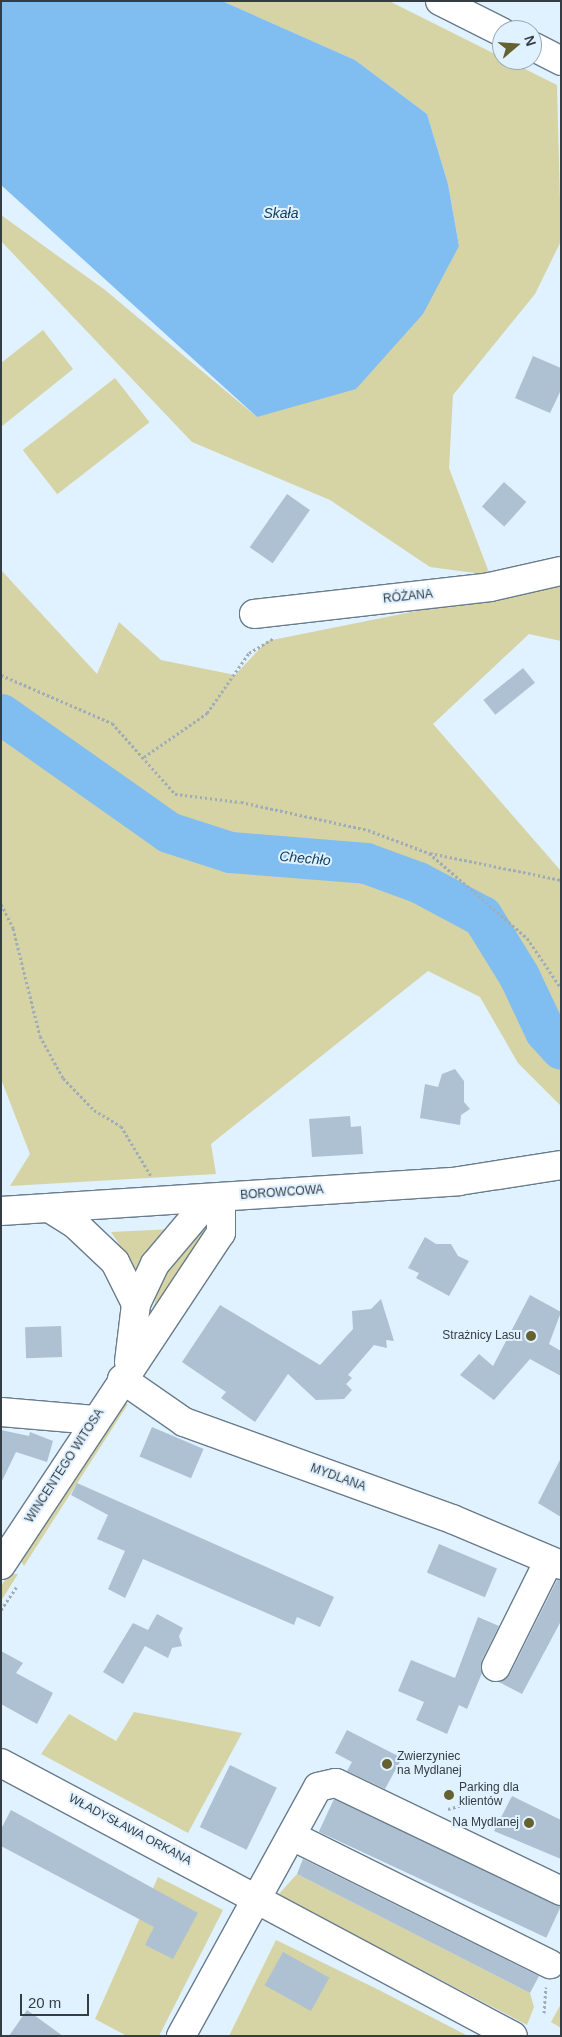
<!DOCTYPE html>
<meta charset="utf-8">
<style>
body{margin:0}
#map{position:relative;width:562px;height:2037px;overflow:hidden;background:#e0f1ff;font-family:Helvetica,sans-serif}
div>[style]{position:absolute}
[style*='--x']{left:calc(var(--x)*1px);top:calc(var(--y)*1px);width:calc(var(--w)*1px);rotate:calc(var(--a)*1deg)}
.green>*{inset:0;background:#d6d3a4;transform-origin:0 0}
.water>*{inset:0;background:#80bdf0}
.river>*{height:41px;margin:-20.5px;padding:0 20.5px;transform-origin:20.5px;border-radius:20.5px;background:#80bdf0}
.building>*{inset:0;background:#adc1d2;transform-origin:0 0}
.path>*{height:3px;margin-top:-1.5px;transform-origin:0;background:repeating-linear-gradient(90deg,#a0adb9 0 2.5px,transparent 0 5px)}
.roads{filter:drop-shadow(1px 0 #697c8c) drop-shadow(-1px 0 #697c8c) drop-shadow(0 1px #697c8c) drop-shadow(0 -1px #697c8c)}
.minor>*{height:28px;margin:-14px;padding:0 14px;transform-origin:14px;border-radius:14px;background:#fff}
.dots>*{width:14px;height:14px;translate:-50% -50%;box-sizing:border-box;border:2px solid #e0f1ff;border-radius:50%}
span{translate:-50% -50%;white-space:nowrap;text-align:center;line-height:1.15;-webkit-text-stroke:4px #e0f1ff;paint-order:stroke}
.street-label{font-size:12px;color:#353d44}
.poi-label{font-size:12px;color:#353d44}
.right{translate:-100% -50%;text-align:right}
.left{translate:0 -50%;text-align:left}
.water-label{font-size:14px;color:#124062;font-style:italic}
.frame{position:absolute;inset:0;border:2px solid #353d44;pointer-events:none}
.north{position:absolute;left:492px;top:20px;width:50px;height:50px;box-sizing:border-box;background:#e0f1ff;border:1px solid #9ca9b4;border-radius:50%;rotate:72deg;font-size:14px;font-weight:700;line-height:20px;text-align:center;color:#353d44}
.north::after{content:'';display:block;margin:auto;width:18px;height:22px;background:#66622f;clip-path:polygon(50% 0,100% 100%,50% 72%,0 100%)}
.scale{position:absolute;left:20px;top:1994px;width:69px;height:22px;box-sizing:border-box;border:2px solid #353d44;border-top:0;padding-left:6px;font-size:15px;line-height:18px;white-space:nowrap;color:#353d44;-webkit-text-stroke:4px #e0f1ff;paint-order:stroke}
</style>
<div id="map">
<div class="green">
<i style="clip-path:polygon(222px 1px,389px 1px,557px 85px,561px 241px,535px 294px,453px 395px,449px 468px,490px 575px,430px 567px,330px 500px,192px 442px,1px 241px,1px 215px,105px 290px,257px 417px,459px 246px,448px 184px,427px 114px,355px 60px)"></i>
<i style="clip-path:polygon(43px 330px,73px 369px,1px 427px,1px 363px)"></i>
<i style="left:115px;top:378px;width:56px;height:117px;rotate:52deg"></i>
<i style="clip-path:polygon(1px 570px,97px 674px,119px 622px,161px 660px,235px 675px,267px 641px,561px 582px,561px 641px,529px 634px,433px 724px,561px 871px,561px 1106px,518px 1063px,480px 997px,428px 971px,211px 1144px,216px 1174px,10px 1186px,30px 1154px,1px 1079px)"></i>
<i style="clip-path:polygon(174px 1229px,141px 1277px,111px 1232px)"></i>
<i style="clip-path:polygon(212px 1229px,151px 1318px,164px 1265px,197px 1233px)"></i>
<i style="clip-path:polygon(122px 1404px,128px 1404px,24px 1566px,19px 1558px)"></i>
<i style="clip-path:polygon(9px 1574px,18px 1574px,1px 1601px,1px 1586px)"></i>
<i style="clip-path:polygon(134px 1712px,242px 1733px,188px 1833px,41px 1754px,69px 1714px,116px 1741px)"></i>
<i style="clip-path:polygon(297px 1874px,530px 1993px,534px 2007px,527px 2025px,278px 1895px)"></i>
<i style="clip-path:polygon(158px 1877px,223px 1910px,159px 2036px,127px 2036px,95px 2019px)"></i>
<i style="clip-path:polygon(276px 1940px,375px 1988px,468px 2036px,229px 2036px)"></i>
<i style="clip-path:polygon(561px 2004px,561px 2028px,551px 2022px)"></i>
</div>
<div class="water">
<i style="clip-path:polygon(1px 1px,222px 1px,355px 60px,427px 114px,448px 184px,459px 246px,423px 314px,356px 389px,257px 417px,1px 185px)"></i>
</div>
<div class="river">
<i style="--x:1;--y:714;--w:204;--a:35.2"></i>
<i style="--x:168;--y:832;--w:65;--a:17.9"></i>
<i style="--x:230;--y:852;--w:136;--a:4.6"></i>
<i style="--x:366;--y:863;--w:55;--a:20.1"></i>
<i style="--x:418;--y:882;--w:72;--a:28"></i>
<i style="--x:482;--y:916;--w:70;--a:58.3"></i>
<i style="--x:519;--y:976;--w:61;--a:64.7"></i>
<i style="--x:545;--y:1031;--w:24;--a:48"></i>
</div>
<div class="building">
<i style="clip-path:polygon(533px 356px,561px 368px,561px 390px,550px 413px,515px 398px)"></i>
<i style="left:504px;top:482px;width:30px;height:33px;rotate:42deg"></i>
<i style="left:287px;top:494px;width:28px;height:65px;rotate:35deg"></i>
<i style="left:523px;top:668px;width:19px;height:51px;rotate:51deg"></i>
<i style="clip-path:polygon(455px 1069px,464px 1081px,464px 1102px,470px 1109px,461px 1115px,460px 1125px,420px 1118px,425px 1084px,438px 1087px,442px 1074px)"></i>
<i style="clip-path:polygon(350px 1116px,351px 1127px,361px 1126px,363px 1154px,312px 1157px,309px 1119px)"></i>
<i style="clip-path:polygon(425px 1237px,436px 1244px,451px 1244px,458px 1256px,469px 1261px,449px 1296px,416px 1278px,419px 1273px,408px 1268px)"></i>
<i style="clip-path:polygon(530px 1295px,561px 1312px,549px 1344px,561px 1351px,561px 1376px,530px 1359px,494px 1400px,460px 1375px,479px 1354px,493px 1366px)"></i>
<i style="clip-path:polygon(381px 1299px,394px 1341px,386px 1340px,387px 1348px,374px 1345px,348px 1375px,352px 1378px,346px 1384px,352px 1390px,344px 1399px,316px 1400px,288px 1374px,255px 1422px,221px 1398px,226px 1392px,182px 1362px,220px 1305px,320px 1365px,353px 1329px,352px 1311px,371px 1309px)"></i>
<i style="left:61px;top:1326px;width:31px;height:36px;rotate:88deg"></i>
<i style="left:152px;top:1427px;width:56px;height:32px;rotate:23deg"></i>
<i style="clip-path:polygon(1px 1430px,29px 1436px,30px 1432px,53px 1441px,47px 1462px,16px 1452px,1px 1483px)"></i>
<i style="clip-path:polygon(561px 1458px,561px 1517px,538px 1503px)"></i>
<i style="clip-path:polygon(77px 1483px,334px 1597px,320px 1627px,297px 1617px,294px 1625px,143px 1559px,125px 1598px,108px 1589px,125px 1551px,97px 1539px,108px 1515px,71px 1495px)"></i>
<i style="left:439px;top:1544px;width:63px;height:31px;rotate:23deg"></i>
<i style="clip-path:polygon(557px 1580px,561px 1580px,561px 1621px,522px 1694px,499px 1682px,510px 1674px)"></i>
<i style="clip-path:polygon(157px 1614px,183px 1628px,179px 1636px,182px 1646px,172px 1648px,168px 1658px,145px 1646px,123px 1684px,103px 1672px,133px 1623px,148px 1630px)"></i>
<i style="clip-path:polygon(478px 1617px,499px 1626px,482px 1660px,482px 1673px,467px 1709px,459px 1705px,447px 1734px,416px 1720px,424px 1702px,398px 1691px,411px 1660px,455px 1678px)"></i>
<i style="clip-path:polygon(1px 1651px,23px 1663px,16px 1673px,53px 1693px,37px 1724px,1px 1704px)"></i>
<i style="clip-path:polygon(347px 1730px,402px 1758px,385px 1789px,347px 1771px,352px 1762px,335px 1753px)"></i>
<i style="left:230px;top:1765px;width:52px;height:69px;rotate:26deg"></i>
<i style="clip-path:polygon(512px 1796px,561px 1820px,561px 1859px,494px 1831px)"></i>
<i style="left:334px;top:1799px;width:251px;height:36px;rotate:25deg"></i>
<i style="clip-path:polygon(11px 1810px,198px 1913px,173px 1959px,145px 1945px,154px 1927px,1px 1846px,1px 1829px)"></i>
<i style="clip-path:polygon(303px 1859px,539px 1976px,530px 1993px,297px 1874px)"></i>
<i style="left:283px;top:1952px;width:53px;height:38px;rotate:29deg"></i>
<i style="clip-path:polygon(27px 2010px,63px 2036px,9px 2036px)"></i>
</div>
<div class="path">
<i style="--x:1;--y:675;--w:121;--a:23.4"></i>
<i style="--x:112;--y:723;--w:95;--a:48.4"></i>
<i style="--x:175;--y:794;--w:66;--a:6.9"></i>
<i style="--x:241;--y:802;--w:130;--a:12.4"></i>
<i style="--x:368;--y:830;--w:65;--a:20.7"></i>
<i style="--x:429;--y:853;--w:130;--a:40.9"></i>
<i style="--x:527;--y:938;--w:60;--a:55.8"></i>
<i style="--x:144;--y:757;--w:77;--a:-34.9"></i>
<i style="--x:207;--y:713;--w:73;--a:-55"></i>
<i style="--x:249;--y:653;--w:29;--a:-31"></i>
<i style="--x:430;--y:853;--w:134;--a:11.6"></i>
<i style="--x:1;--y:904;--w:27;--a:63"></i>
<i style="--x:13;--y:928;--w:111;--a:76"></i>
<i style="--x:40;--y:1036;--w:48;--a:61.3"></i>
<i style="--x:63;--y:1078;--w:45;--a:45.9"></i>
<i style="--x:94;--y:1110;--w:31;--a:31"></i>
<i style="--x:121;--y:1126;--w:58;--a:59"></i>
<i style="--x:1;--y:1610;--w:29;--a:-56"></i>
<i style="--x:448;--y:1809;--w:41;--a:-15.4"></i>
<i style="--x:544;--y:2013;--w:26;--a:-86"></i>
</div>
<div class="roads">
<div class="minor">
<i style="--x:440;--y:1;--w:69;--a:26.6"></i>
<i style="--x:532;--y:46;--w:33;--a:27"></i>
<i style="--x:254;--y:614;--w:238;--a:-6.5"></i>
<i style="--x:490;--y:587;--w:73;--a:-12.7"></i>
<i style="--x:49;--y:1208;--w:32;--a:32"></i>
<i style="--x:76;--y:1225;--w:54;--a:43.5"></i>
<i style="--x:115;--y:1262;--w:47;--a:63.4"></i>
<i style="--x:1;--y:1211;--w:459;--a:-3.7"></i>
<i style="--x:459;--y:1181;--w:103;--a:-8.9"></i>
<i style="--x:129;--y:1362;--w:58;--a:-83.1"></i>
<i style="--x:136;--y:1304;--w:44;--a:-64.6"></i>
<i style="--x:155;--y:1264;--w:85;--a:-49.8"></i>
<i style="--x:122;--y:1379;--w:75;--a:34.7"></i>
<i style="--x:184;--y:1422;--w:285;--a:19.9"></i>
<i style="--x:452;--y:1519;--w:118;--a:22.9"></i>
<i style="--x:1;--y:1412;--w:94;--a:4.9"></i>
<i style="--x:1;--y:1565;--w:398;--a:-56.5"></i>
<i style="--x:221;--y:1233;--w:35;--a:-90"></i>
<i style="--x:496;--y:1667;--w:119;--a:-63.6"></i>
<i style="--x:1;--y:1763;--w:580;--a:28.07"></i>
<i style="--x:294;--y:1837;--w:286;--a:26.4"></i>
<i style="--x:181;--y:2036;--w:284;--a:-61.2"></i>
<i style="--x:318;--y:1787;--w:18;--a:-13"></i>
<i style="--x:336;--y:1783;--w:250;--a:25.6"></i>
</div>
</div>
<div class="dots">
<i style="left:531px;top:1336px;background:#66622f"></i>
<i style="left:387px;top:1764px;background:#66622f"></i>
<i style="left:449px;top:1795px;background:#66622f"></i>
<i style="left:529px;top:1823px;background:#66622f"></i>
</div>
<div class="street-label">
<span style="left:408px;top:597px;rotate:-6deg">RÓŻANA</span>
<span style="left:282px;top:1193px;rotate:-4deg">BOROWCOWA</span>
<span style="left:65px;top:1466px;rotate:-57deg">WINCENTEGO WITOSA</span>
<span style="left:338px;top:1478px;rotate:20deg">MYDLANA</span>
<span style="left:130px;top:1830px;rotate:28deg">WŁADYSŁAWA ORKANA</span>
</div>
<div class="poi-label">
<span class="right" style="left:521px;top:1336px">Strażnicy Lasu</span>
<span class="left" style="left:397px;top:1764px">Zwierzyniec<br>na Mydlanej</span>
<span class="left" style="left:459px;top:1795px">Parking dla<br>klientów</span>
<span class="right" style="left:519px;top:1823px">Na Mydlanej</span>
</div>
<div class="water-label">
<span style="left:281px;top:213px">Skała</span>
<span style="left:305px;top:858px;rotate:5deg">Chechło</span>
</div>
<div class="frame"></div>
<div class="north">N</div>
<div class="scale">20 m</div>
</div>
